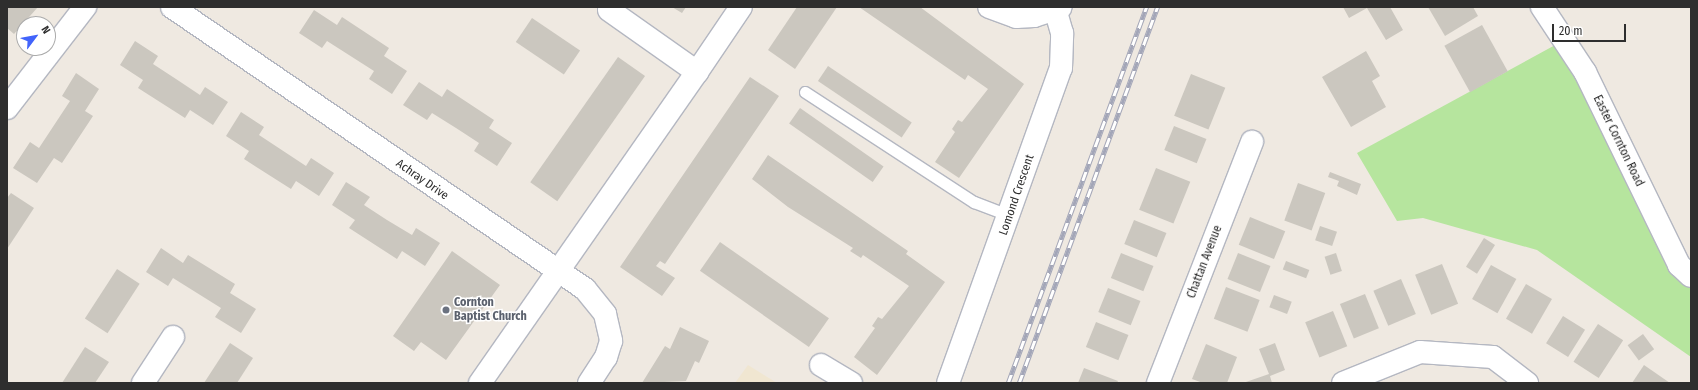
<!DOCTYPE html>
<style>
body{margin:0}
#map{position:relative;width:1698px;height:390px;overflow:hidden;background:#efe9e1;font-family:"Fira Sans Condensed",sans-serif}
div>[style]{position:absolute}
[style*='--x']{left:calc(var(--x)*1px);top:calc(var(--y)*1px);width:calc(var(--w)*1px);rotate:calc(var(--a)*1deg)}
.education>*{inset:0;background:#f0e6d1}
.green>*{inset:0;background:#b6e59e}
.building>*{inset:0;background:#cbc7bf;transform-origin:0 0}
.roads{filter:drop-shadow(1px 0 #b4b7c1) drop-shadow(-1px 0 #b4b7c1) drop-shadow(0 1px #b4b7c1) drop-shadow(0 -1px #b4b7c1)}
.lane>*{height:11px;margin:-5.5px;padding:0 5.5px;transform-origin:5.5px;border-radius:5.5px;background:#fff}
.street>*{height:22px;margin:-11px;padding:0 11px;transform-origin:11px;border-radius:11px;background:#fff}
.rail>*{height:4.5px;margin-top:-2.25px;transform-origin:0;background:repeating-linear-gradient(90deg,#fff 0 9px,#a3a6b8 0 18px);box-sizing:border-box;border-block:1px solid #a3a6b8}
.dots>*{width:11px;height:11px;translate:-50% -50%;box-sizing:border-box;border:2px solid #fff;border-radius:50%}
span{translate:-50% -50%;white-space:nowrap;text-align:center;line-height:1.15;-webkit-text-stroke:3px #fff;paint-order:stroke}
.street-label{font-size:12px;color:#2e2e2e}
.worship-label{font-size:12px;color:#5b616d;font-weight:700}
.left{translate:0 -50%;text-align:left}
.frame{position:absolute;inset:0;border:8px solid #2e2e2e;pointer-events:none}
.north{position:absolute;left:16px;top:16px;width:40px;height:40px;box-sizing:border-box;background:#fff;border:1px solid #ababab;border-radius:50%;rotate:58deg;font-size:11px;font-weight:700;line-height:16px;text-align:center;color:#2e2e2e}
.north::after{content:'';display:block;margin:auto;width:14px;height:18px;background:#4264fb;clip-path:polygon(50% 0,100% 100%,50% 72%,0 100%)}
.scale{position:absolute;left:1552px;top:24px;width:74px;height:18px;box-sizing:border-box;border:2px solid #2e2e2e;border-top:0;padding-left:5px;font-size:12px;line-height:14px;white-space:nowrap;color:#2e2e2e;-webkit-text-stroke:3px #fff;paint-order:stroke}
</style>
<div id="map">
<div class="education">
<i style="clip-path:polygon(748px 365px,777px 383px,735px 383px)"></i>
</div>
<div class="green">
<i style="clip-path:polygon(1557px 44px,1691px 273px,1691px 357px,1537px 250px,1423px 218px,1397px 221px,1357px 153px)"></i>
</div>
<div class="building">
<i style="clip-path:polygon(7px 7px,38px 7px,14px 34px,7px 28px)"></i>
<i style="clip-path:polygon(672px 7px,686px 7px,682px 13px)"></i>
<i style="clip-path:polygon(797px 7px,837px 7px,795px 69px,768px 50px)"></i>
<i style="clip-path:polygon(859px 7px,920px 7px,1024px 84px,959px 178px,935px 162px,955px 132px,952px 129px,958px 120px,962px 122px,988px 89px,968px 75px,965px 80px)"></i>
<i style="clip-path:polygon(1343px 7px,1390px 7px,1403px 30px,1386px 40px,1367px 8px,1349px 18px)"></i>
<i style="clip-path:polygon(1428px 7px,1473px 7px,1478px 16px,1445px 36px)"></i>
<i style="clip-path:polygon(314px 10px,337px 25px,342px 17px,389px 48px,384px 56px,407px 71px,392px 94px,369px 79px,374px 71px,327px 41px,322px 48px,299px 33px)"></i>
<i style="left:532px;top:18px;width:58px;height:29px;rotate:34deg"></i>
<i style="left:1482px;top:25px;width:53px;height:43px;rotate:61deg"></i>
<i style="clip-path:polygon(135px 41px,158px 56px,153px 64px,176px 79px,200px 95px,205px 87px,228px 102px,213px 125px,190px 110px,185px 118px,138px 88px,143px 80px,120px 65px)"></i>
<i style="clip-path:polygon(1366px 51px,1380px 76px,1372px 81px,1386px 107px,1351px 127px,1322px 77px)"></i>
<i style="left:618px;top:57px;width:33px;height:153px;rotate:35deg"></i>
<i style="left:828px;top:66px;width:101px;height:18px;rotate:34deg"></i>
<i style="clip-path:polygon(76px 73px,99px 89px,85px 111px,93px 116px,62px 163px,54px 158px,37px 183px,13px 168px,30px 142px,39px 148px,70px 101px,62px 96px)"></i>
<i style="left:1191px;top:74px;width:37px;height:45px;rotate:22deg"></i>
<i style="clip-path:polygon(750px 77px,779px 96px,665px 264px,660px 261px,656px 266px,675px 278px,662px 296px,620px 267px)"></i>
<i style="clip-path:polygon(419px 82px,442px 97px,447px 89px,494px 120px,489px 128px,512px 143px,497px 166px,474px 151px,479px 143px,456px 128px,432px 113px,427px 120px,403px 105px)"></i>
<i style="left:800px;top:108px;width:102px;height:19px;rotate:35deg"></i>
<i style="clip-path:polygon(241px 112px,264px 127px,259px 135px,306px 166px,311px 158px,334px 173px,319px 196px,296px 181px,291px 189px,244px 159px,249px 151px,226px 136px)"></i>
<i style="left:1174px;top:126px;width:35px;height:26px;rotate:22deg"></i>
<i style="clip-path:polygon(768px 155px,908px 251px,906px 254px,945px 282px,877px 375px,854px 357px,875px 328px,872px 326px,878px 317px,882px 319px,909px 286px,863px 255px,861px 258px,850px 251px,853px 248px,788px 207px,752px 179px)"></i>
<i style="left:1156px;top:168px;width:37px;height:45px;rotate:22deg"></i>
<i style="clip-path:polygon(1330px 172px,1361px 184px,1357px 195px,1337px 186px,1339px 181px,1328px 177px)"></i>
<i style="clip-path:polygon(346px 182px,370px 197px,364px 205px,387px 220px,412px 235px,416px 228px,440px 243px,425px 266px,402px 251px,397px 259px,349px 228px,355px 220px,332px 205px)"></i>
<i style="left:1298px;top:183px;width:29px;height:40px;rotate:20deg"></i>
<i style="clip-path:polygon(11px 193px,34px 208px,7px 249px,7px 198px)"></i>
<i style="left:1250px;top:217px;width:38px;height:30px;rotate:22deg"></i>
<i style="left:1134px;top:220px;width:35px;height:26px;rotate:22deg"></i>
<i style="left:1320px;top:226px;width:18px;height:15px;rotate:19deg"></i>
<i style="left:1484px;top:238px;width:13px;height:34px;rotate:32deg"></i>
<i style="left:720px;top:242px;width:133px;height:35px;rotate:35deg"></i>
<i style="clip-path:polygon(161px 248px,183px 263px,188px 255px,235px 284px,230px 293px,256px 309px,241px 333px,215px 317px,221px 308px,173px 278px,168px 286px,146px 272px)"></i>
<i style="clip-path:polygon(452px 251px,500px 285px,446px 360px,421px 342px,414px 351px,393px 336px)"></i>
<i style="left:1121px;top:253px;width:35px;height:27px;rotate:22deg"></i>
<i style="left:1238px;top:253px;width:35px;height:28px;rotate:22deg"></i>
<i style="left:1336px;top:253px;width:19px;height:12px;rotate:72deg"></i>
<i style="left:1286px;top:261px;width:25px;height:9px;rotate:21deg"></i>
<i style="left:1442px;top:264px;width:43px;height:29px;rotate:68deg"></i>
<i style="left:1491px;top:265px;width:29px;height:39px;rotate:29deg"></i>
<i style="left:117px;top:269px;width:27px;height:59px;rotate:33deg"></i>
<i style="left:1401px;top:279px;width:38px;height:30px;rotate:67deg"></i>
<i style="left:1526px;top:284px;width:30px;height:40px;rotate:30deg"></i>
<i style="left:1226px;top:287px;width:36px;height:34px;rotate:21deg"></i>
<i style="left:1108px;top:288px;width:35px;height:26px;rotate:22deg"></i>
<i style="left:1365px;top:294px;width:37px;height:27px;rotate:68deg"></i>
<i style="left:1274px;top:295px;width:19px;height:13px;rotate:21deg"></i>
<i style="left:1333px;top:311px;width:38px;height:30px;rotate:68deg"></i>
<i style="left:1563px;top:316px;width:26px;height:32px;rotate:32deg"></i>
<i style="left:1096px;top:322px;width:35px;height:27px;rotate:22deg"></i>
<i style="left:1598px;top:324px;width:30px;height:45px;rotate:33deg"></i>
<i style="clip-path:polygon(680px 327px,709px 341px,699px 363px,695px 361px,686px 381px,642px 383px,665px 346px,670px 349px)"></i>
<i style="left:1643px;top:334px;width:19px;height:19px;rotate:54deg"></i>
<i style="clip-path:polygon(230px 343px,253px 358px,237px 383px,204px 383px)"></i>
<i style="clip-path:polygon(1275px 343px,1285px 370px,1270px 376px,1272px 383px,1243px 383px,1269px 374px,1259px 349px)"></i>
<i style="clip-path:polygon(1206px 344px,1237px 357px,1227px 383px,1203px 383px,1192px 379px)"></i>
<i style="clip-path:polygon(85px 347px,109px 362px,95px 383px,62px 383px)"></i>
<i style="clip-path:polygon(1644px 365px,1670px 383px,1632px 383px)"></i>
<i style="clip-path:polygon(1084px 368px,1118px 381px,1117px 383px,1078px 383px)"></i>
</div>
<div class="roads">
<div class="lane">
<i style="--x:805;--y:92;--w:202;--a:33.1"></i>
<i style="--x:974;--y:202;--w:39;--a:21"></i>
</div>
<div class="street">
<i style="--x:172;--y:7;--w:500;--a:34.33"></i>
<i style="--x:585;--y:289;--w:32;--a:51"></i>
<i style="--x:605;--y:314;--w:28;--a:77"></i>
<i style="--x:611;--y:341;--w:17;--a:107"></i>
<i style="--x:606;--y:357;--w:31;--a:123"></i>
<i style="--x:989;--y:7;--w:29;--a:20"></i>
<i style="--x:1016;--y:17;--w:18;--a:-3"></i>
<i style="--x:1034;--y:16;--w:28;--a:-18"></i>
<i style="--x:1542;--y:7;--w:78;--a:56.5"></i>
<i style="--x:1585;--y:72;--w:215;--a:64"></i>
<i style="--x:1679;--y:265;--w:16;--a:43"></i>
<i style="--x:609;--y:10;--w:108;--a:35.2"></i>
<i style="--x:697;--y:72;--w:78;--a:-55.9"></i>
<i style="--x:7;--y:108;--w:128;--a:-52.3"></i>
<i style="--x:821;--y:365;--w:35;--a:31"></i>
<i style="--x:143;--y:383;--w:55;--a:-56.9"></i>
<i style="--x:480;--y:383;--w:379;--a:-55.1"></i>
<i style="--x:948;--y:383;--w:335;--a:-70.3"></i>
<i style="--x:1061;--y:68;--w:35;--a:-88"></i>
<i style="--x:1062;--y:33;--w:25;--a:-106"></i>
<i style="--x:1158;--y:383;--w:259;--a:-68.7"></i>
<i style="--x:1343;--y:383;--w:83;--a:-21.9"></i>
<i style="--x:1420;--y:352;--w:73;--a:3.9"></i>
<i style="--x:1493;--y:357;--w:43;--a:37.4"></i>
</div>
</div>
<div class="rail">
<i style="--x:1008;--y:383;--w:401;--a:-69.8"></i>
<i style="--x:1019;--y:383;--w:401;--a:-69.8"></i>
</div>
<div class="dots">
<i style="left:446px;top:310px;background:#6b7280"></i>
</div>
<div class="street-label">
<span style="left:1618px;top:141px;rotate:64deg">Easter Cornton Road</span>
<span style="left:422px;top:180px;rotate:35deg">Achray Drive</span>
<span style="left:1017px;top:195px;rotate:-71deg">Lomond Crescent</span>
<span style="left:1205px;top:262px;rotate:-69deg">Chattan Avenue</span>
</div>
<div class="worship-label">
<span class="left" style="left:454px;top:310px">Cornton<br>Baptist Church</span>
</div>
<div class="frame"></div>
<div class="north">N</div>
<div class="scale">20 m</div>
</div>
